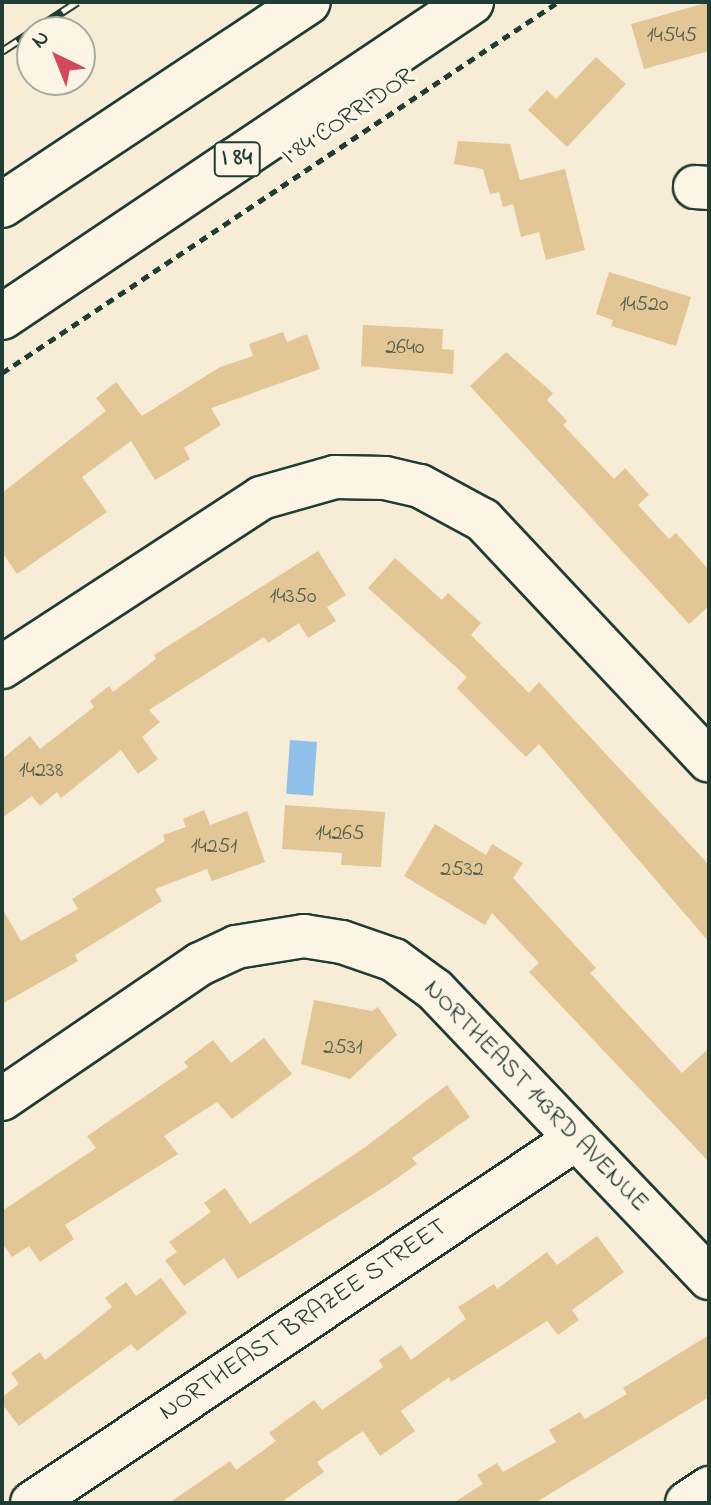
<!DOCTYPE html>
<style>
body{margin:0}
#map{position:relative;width:711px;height:1505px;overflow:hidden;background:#f7ecd5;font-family:"Indie Flower",sans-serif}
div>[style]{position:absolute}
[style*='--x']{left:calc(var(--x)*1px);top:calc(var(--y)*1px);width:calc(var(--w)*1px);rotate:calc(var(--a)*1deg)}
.water>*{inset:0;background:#8fc0eb;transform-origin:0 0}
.building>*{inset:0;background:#e2c696}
.path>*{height:5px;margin-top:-2.5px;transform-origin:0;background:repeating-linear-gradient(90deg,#1f3d34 0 8px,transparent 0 14px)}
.roads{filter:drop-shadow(2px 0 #1f3d34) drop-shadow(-2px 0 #1f3d34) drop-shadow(0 2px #1f3d34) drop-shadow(0 -2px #1f3d34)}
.minor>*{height:42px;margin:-21px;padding:0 21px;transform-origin:21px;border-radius:21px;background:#fcf5e5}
.highway>*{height:44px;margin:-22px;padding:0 22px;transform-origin:22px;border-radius:22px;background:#fcf5e5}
.rail>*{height:9px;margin-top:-4.5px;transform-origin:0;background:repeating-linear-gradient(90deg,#fcf5e5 0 18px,#1f3d34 0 36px);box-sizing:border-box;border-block:2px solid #1f3d34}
span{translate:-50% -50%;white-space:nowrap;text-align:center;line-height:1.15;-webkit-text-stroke:7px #fcf5e5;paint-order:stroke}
.number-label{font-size:22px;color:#505f4c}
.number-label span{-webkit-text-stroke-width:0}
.shield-label span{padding:2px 6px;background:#fcf5e5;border:2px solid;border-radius:6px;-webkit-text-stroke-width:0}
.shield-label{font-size:24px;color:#1f3d34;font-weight:700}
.street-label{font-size:26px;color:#1f3d34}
.frame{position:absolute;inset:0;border:4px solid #1f3d34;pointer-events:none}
.north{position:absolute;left:16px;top:16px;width:80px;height:80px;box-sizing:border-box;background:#fcf5e5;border:2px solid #a4ab9e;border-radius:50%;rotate:317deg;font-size:22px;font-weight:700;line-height:32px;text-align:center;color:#1f3d34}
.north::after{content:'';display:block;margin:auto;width:28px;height:36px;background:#d1495b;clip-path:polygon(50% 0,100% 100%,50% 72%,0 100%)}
</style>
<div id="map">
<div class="water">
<i style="left:290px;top:740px;width:27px;height:54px;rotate:4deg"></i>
</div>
<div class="building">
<i style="clip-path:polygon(709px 2px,709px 51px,644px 69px,631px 24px)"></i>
<i style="clip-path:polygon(596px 57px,626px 84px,567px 147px,528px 110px,547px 90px,556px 99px)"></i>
<i style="clip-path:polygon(458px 141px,510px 144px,520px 180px,565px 169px,585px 250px,546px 260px,539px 232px,521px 237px,513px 204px,503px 207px,499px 192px,490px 194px,483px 169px,454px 164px)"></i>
<i style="clip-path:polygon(609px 272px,691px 297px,676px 346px,611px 326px,613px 320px,596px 314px)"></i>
<i style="clip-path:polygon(363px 325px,443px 329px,442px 349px,454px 350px,453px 374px,361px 366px)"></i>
<i style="clip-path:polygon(283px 332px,287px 342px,307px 334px,320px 369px,211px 408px,221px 425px,184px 448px,190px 459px,155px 480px,131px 441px,82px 477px,107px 512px,17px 574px,2px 552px,2px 493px,106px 411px,96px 398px,116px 382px,142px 416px,220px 367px,253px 356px,249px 344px)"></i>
<i style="clip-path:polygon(506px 352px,553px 393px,547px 400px,567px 421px,563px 425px,614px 479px,625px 468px,649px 495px,638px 505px,669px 539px,676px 533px,709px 570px,709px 606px,689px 624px,470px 386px)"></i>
<i style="clip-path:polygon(318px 551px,346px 595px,327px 607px,336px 621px,308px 638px,299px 623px,268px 643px,264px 637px,149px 710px,160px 722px,142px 737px,158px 759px,138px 774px,121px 750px,61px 798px,57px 792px,40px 806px,32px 796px,2px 818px,2px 759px,30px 736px,40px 749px,94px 707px,90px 701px,109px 686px,113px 692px,156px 659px,154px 655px)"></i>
<i style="clip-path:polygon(395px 558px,442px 600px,448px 593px,481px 623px,471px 635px,529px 693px,539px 682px,709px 865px,709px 942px,539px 744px,526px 757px,457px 688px,467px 677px,368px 588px)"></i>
<i style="clip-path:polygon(285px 805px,385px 812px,381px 867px,341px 865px,342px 853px,282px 849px)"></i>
<i style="clip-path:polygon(204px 810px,210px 825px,247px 811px,265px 862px,212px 881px,207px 869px,155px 889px,162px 901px,75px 955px,78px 961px,2px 1004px,2px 908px,21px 941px,78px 909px,72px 899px,165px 841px,163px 835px,186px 827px,183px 819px)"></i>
<i style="clip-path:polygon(435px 824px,486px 855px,492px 844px,523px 863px,513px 878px,596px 968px,590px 973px,682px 1073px,709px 1048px,709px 1162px,529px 972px,539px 963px,492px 913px,485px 925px,404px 876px)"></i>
<i style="clip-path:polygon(314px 1000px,372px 1011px,378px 1007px,397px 1035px,350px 1079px,301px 1064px)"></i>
<i style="clip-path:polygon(264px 1038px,292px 1074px,232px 1119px,217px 1102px,164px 1136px,178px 1154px,65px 1225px,74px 1239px,40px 1262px,29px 1246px,12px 1257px,2px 1243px,2px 1211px,96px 1148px,87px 1136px,188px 1067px,184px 1062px,213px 1040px,231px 1063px)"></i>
<i style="clip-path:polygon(447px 1085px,470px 1117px,412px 1158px,417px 1164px,389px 1184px,238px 1279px,224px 1258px,184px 1286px,165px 1260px,177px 1252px,169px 1242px,211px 1212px,204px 1203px,225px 1188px,250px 1224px,364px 1148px)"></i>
<i style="clip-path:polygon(597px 1236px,624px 1272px,572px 1310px,579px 1320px,558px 1335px,547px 1321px,451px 1382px,449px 1377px,401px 1411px,415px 1431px,380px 1456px,363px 1431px,317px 1462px,324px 1472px,280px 1503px,169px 1503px,230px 1461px,236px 1470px,276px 1441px,269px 1433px,314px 1400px,322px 1410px,383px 1367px,379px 1360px,401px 1345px,411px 1360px,466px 1319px,458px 1307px,494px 1284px,497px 1289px,547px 1252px,557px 1265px)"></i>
<i style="clip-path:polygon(161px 1278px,187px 1313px,137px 1351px,131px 1344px,19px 1426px,2px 1404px,2px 1397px,19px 1384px,11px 1373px,40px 1352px,45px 1360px,84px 1330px,112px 1307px,105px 1298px,126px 1282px,136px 1296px)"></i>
<i style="clip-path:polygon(709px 1335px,709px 1397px,535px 1503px,453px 1503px,483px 1484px,477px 1475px,497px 1463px,503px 1472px,556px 1442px,549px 1430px,580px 1412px,585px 1419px,627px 1394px,623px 1388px)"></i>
</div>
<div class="path">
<i style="--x:2;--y:373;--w:668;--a:-33.71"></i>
</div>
<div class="roads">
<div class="minor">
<i style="--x:695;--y:187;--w:14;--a:4"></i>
<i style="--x:2;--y:667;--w:309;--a:-33.1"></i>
<i style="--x:261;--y:498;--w:77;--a:-15.8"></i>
<i style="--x:335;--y:477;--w:50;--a:1.1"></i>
<i style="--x:385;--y:478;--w:36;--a:13"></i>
<i style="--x:420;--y:486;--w:72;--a:28.4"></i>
<i style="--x:483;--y:520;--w:330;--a:46.8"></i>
<i style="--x:2;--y:1099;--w:240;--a:-34.3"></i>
<i style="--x:200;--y:964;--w:40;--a:-25"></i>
<i style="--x:236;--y:947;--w:69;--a:-9.2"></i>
<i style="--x:304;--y:936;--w:38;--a:9"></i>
<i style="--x:342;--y:942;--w:55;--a:19.1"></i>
<i style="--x:394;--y:960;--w:51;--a:36.2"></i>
<i style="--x:435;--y:990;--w:398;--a:46.4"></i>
<i style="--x:32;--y:1503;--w:655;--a:-33.79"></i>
<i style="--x:687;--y:1503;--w:27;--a:-34"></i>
</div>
<div class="highway">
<i style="--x:2;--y:205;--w:367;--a:-33.6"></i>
<i style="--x:2;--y:317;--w:565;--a:-33.89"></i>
</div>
</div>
<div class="rail">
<i style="--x:2;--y:51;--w:90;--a:-33.2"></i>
</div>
<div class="number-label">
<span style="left:672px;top:37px">14545</span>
<span style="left:644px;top:306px">14520</span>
<span style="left:405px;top:349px">2640</span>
<span style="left:293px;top:598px">14350</span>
<span style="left:41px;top:772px">14238</span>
<span style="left:340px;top:835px">14265</span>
<span style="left:214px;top:848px">14251</span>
<span style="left:462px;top:871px">2532</span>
<span style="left:343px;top:1049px">2531</span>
</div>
<div class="shield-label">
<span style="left:237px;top:159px">I 84</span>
</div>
<div class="street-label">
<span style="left:349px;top:118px;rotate:-34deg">I 84 CORRIDOR</span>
<span style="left:535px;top:1097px;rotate:46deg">NORTHEAST 143RD AVENUE</span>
<span style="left:304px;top:1321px;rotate:-34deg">NORTHEAST BRAZEE STREET</span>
</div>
<div class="frame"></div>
<div class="north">N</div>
</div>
